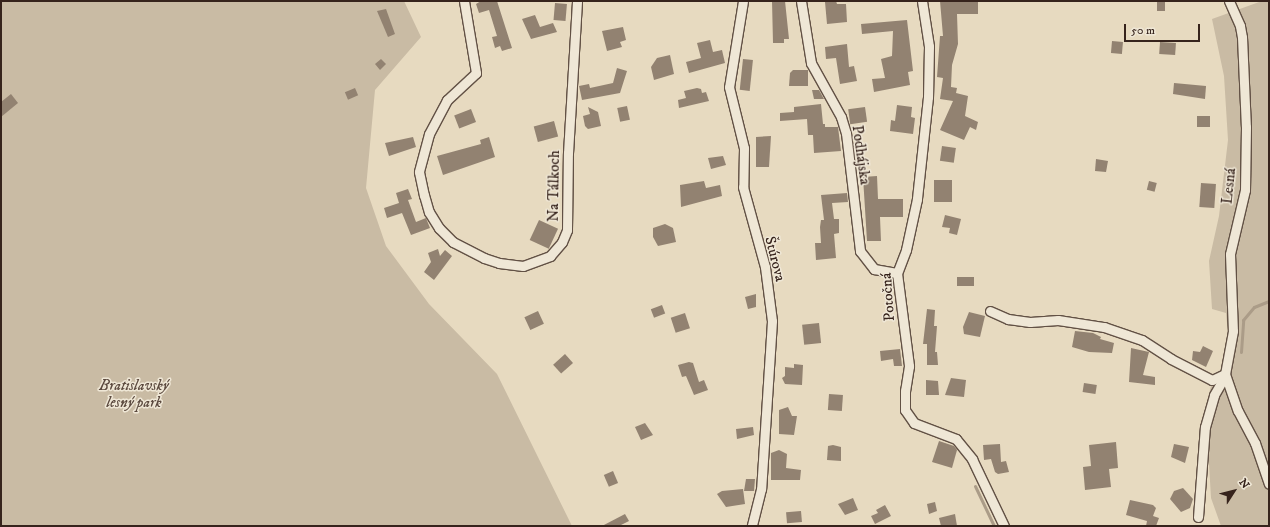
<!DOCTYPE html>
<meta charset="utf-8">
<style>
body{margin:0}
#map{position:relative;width:1270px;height:527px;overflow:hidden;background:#e7dac0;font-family:"IM FELL DW Pica",serif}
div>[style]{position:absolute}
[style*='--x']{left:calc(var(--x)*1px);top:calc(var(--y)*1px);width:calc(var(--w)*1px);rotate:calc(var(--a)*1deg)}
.green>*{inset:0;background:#c9bba4}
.stream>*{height:3px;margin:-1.5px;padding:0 1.5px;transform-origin:1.5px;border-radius:1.5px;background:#ab9c88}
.building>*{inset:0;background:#928271;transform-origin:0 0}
.roads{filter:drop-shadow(1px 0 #625145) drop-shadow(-1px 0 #625145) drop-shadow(0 1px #625145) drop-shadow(0 -1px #625145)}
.minor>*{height:9px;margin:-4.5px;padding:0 4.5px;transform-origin:4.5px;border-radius:4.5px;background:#efe7d6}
span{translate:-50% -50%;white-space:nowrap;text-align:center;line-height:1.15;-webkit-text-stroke:3px #efe7d6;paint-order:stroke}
.street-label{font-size:15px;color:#36231c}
.park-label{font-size:15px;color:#5b493e;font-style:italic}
.frame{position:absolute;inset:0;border:2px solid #36231c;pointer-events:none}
.north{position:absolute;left:1214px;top:471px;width:40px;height:40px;-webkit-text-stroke:3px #efe7d6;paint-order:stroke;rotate:54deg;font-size:11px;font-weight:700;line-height:16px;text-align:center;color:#36231c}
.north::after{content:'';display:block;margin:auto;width:14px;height:18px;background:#36231c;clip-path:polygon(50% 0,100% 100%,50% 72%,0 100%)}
.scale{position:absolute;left:1124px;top:24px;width:76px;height:18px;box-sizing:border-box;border:2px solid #36231c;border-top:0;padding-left:5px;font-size:12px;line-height:14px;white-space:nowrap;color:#36231c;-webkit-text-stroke:3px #efe7d6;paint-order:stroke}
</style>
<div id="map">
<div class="green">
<i style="clip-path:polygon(1px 1px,404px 1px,421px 37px,375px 90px,366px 188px,386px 246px,429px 304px,497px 374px,572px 526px,1px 526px)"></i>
<i style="clip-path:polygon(1262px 1px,1269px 1px,1269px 526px,1221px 526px,1211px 498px,1208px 447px,1198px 445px,1202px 421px,1211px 386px,1224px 368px,1228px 333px,1226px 313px,1212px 309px,1209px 261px,1219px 216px,1228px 140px,1224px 76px,1212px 19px)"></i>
</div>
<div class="stream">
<i style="--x:1241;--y:352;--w:32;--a:-86"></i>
<i style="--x:1243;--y:320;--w:17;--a:-50"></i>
<i style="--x:1254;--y:307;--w:16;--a:-22"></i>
<i style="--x:975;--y:486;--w:44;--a:64.6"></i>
</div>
<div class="building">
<i style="clip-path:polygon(481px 1px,497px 1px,512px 48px,502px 51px,500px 46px,495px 48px,492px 37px,497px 36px,489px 10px,479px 13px,476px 4px)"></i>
<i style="clip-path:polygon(772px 1px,785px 1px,789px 39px,784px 39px,784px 43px,773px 43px)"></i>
<i style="clip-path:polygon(836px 1px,837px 4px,846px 4px,847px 22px,827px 24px,825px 2px)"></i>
<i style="clip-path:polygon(940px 1px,978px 1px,978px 14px,957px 14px,958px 44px,952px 65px,951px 87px,957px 88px,956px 93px,968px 96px,965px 116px,978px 122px,976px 130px,970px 127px,964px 140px,940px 130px,953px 101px,940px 99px,943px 78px,937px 77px,940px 36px,943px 36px)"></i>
<i style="left:1157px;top:1px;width:8px;height:10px"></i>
<i style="left:555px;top:3px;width:12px;height:17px;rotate:5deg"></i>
<i style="clip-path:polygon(386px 9px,395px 34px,388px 37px,377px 11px)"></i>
<i style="clip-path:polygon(535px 15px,540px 27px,553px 23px,557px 32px,531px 39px,522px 19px)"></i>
<i style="clip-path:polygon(907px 20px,913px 71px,908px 72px,910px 85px,874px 92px,872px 79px,885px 78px,881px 59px,892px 56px,893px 31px,862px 34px,861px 24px)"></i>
<i style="clip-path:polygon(623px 27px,626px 40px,620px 42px,622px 47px,607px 51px,602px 31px)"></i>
<i style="clip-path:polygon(710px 40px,713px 52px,722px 50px,725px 63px,689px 73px,686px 62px,701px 58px,697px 43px)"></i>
<i style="left:1112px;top:41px;width:11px;height:12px;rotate:5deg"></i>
<i style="left:1160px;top:42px;width:16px;height:12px;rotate:4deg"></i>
<i style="clip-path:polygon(847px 44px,849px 67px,854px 66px,857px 81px,840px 84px,836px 58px,826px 59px,825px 47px)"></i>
<i style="clip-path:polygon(670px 55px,674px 74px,654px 80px,651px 67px,657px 58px)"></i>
<i style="clip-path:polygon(381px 59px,386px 64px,380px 70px,375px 64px)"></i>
<i style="left:743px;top:59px;width:10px;height:31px;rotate:6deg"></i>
<i style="clip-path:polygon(617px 68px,627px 71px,620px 93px,582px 100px,579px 86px,589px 84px,590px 88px,613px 83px)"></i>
<i style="clip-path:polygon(793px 70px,808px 70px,808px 86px,789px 86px,790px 73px)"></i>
<i style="clip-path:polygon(1174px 83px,1206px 86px,1205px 99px,1173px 94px)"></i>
<i style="left:355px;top:88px;width:8px;height:11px;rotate:67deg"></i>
<i style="clip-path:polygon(697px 88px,701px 89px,702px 93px,706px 92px,709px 101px,679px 108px,678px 100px,686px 98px,684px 91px)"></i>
<i style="clip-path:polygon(812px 90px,819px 90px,824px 99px,814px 99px)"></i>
<i style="clip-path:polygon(11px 94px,18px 103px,1px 117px,1px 102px)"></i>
<i style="clip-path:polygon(821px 104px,823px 124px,825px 124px,825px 127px,838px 127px,841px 151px,814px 153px,813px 135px,808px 135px,807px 119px,780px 121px,780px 113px,794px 112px,794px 107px)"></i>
<i style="clip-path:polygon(897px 105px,912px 107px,911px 117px,915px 118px,913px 134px,890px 131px,891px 120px,895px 121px)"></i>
<i style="left:627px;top:106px;width:14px;height:10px;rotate:78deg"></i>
<i style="clip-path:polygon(588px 107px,598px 112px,601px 126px,588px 129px,585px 126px,583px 116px,590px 114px)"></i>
<i style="left:865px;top:107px;width:15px;height:17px;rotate:82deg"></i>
<i style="left:471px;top:109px;width:14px;height:18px;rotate:69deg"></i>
<i style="left:1197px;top:116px;width:13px;height:11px"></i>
<i style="left:554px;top:121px;width:16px;height:21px;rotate:75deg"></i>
<i style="clip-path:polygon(771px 136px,769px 167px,756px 167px,756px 137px)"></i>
<i style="clip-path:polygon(413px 137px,416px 147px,389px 156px,385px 143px)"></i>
<i style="clip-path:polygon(489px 137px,495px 157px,443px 175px,437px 156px,481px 144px,480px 140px)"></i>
<i style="left:942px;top:146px;width:14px;height:15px;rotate:8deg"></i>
<i style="clip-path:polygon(723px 156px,726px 165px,711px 169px,708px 158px)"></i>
<i style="clip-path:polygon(1096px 159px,1108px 161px,1106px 172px,1095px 171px)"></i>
<i style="clip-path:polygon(877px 176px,878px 199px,903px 199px,903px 217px,880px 217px,881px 241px,867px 241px,863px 177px)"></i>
<i style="left:934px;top:180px;width:18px;height:22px"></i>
<i style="clip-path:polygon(704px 181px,706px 188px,720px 185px,722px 196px,681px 207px,680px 185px)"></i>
<i style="left:1149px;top:181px;width:8px;height:9px;rotate:14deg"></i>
<i style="left:1201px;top:183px;width:15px;height:24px;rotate:4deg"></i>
<i style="clip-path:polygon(408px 189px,412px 199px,408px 200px,416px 222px,426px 218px,430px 228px,411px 235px,402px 213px,387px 218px,384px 208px,399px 203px,396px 193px)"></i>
<i style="clip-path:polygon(847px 193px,848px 202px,832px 203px,834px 219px,839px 219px,839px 233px,834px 234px,836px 258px,816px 260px,815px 243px,821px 243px,820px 227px,821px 220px,824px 220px,821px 195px)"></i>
<i style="clip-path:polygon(945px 215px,961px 219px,957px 235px,949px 233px,950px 228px,942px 227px)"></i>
<i style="left:539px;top:220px;width:21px;height:22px;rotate:25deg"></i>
<i style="clip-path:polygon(665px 224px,673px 228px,676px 242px,658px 246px,653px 237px,653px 228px)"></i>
<i style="clip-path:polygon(438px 249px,440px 256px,445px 250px,452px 256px,434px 280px,424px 272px,431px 262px,428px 253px)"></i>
<i style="left:957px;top:277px;width:17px;height:9px"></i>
<i style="clip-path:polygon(756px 294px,756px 307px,748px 309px,745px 297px)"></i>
<i style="left:662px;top:305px;width:9px;height:12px;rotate:69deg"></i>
<i style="clip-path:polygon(927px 309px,935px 310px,934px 326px,937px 326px,935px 352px,937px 352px,938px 365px,927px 365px,927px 344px,923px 344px)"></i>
<i style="left:538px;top:311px;width:14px;height:15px;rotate:65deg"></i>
<i style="clip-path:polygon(969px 312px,985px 316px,980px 337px,964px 334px,963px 327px)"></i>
<i style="left:685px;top:313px;width:16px;height:15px;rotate:72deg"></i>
<i style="left:819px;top:323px;width:20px;height:17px;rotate:84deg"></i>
<i style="clip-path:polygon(1075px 331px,1093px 333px,1101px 337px,1100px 339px,1114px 343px,1112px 353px,1089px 352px,1072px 347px)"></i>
<i style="clip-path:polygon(1203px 346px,1213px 351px,1206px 367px,1192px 360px,1193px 351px,1200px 352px)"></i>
<i style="clip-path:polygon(1131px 348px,1149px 352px,1143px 375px,1155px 377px,1155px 385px,1129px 382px)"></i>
<i style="clip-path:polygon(900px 349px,902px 366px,894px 366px,893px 359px,881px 361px,880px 351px)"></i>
<i style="left:565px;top:354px;width:12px;height:16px;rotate:48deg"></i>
<i style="clip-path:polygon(689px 362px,693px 363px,699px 382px,704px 380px,708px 390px,694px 395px,686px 376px,682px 377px,678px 365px)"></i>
<i style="clip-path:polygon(794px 364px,803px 365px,802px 385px,785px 384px,782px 378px,785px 376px,785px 367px,794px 368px)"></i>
<i style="clip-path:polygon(951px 378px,966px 380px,964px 397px,945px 395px)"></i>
<i style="clip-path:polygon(926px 380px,938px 381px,939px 395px,926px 395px)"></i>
<i style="left:1084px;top:383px;width:13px;height:9px;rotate:9deg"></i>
<i style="left:829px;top:394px;width:14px;height:16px;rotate:4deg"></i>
<i style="clip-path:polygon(788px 407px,792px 416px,797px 416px,794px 435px,779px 434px,779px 410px)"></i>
<i style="clip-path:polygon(645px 423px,653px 435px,641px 440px,635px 427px)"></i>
<i style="clip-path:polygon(753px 427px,754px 435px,737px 439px,736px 429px)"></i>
<i style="clip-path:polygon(939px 441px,954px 446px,957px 450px,952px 468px,932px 462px)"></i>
<i style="clip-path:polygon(1116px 442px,1118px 468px,1109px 469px,1111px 487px,1085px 490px,1083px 467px,1091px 466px,1089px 445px)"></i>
<i style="clip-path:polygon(1000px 444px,1001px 462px,1006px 461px,1009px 472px,998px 474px,995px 472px,991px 459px,984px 460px,983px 445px)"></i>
<i style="clip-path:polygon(1174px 444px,1189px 447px,1185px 463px,1171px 457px)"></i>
<i style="clip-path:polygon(833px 445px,841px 447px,841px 461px,827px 460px,828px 446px)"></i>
<i style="clip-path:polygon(779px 450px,787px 454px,786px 468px,801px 470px,800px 480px,771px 480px,771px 453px)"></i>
<i style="left:613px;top:471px;width:13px;height:10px;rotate:67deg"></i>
<i style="clip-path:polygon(746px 479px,755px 479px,754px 491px,744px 491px)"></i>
<i style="clip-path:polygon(1183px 488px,1193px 499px,1190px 508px,1181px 512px,1170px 499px,1174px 491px)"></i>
<i style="clip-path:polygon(743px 489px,745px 504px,726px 507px,717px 494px,722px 491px)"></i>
<i style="clip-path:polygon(853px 498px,858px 510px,845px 515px,838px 504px)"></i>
<i style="clip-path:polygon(1130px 500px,1153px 505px,1156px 508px,1153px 516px,1159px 518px,1156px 526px,1146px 526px,1147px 521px,1126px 515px)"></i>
<i style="clip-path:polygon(935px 502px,937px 511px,929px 514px,927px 504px)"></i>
<i style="clip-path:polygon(885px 505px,891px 516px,875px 524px,871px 516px,878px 513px,876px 510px)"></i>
<i style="left:801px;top:511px;width:11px;height:15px;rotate:85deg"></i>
<i style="clip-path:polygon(625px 514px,629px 521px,619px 526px,602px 526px)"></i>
<i style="clip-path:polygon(955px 514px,957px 526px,941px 526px,939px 518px)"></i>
</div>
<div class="roads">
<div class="minor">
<i style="--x:464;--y:1;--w:73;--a:80.5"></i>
<i style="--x:476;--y:73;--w:40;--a:137"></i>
<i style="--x:447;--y:100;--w:38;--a:118"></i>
<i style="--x:429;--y:134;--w:39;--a:105"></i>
<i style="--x:419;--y:172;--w:24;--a:78"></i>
<i style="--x:424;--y:195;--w:18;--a:74"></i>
<i style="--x:429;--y:212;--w:19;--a:58"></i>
<i style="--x:439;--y:228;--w:20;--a:45"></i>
<i style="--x:453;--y:242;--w:35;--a:27"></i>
<i style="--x:484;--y:258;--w:16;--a:18"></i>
<i style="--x:499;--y:263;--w:24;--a:7"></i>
<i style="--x:523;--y:266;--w:29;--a:-20"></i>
<i style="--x:550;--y:256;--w:18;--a:-49"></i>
<i style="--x:562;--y:242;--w:13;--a:-67"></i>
<i style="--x:567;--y:230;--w:77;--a:-89.3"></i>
<i style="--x:568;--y:153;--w:152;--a:-86.6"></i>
<i style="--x:743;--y:1;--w:87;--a:99.2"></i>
<i style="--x:729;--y:87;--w:63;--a:76.2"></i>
<i style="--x:744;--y:148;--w:39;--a:91"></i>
<i style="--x:743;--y:187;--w:83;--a:74.6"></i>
<i style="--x:765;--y:267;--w:54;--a:82.6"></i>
<i style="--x:772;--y:321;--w:168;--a:93.7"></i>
<i style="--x:761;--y:489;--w:38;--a:104"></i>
<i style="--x:801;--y:1;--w:63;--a:80.8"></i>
<i style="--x:811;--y:63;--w:62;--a:60.9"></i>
<i style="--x:841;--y:117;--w:17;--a:73"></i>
<i style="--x:846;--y:133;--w:119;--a:83.2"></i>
<i style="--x:860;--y:251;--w:23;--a:52"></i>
<i style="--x:874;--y:269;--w:23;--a:10"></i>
<i style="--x:922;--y:1;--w:46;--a:81.2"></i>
<i style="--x:929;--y:46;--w:51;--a:91.1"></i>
<i style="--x:928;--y:97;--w:103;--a:96.2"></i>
<i style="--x:917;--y:199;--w:52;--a:102.2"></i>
<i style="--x:906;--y:250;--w:25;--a:111"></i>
<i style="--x:897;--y:273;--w:94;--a:82.6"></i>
<i style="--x:909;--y:366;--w:25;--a:99"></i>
<i style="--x:905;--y:391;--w:19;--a:90"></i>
<i style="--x:905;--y:410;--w:16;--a:55"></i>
<i style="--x:914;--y:423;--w:45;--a:20.9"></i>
<i style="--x:956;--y:439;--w:26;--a:51"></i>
<i style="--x:972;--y:459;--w:74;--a:64.5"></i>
<i style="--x:1229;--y:1;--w:27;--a:66"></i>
<i style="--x:1240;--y:26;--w:11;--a:80"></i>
<i style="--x:1242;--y:37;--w:90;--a:87.5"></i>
<i style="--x:1246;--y:127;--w:63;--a:90.9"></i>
<i style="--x:1245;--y:190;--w:66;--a:103.2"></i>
<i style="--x:1230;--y:254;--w:77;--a:87.8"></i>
<i style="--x:1233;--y:331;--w:44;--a:100.5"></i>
<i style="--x:1225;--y:374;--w:39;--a:71"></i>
<i style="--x:1238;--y:411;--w:36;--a:62"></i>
<i style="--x:1255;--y:443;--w:43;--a:71.1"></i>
<i style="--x:990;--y:311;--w:20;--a:24"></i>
<i style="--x:1008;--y:319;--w:22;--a:8"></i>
<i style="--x:1030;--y:322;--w:28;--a:-4"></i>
<i style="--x:1058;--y:320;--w:47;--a:8.7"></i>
<i style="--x:1104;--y:327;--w:40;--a:18.9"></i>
<i style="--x:1142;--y:340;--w:35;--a:33"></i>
<i style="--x:1171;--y:359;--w:46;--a:27.1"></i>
<i style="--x:1212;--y:380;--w:14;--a:-25"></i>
<i style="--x:1198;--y:517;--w:90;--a:-85.6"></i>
<i style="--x:1205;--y:427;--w:33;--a:-74"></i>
<i style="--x:1214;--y:395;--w:22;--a:-60"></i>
</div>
</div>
<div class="street-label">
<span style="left:861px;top:155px;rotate:82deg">Podhájska</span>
<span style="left:554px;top:186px;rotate:-89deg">Na Tálkoch</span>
<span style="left:1229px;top:186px;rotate:-84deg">Lesná</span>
<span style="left:775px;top:259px;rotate:76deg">Štúrova</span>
<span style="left:888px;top:297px;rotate:-94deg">Potočná</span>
</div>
<div class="park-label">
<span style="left:134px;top:394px">Bratislavský<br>lesný park</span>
</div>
<div class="frame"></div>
<div class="north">N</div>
<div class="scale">50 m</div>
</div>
